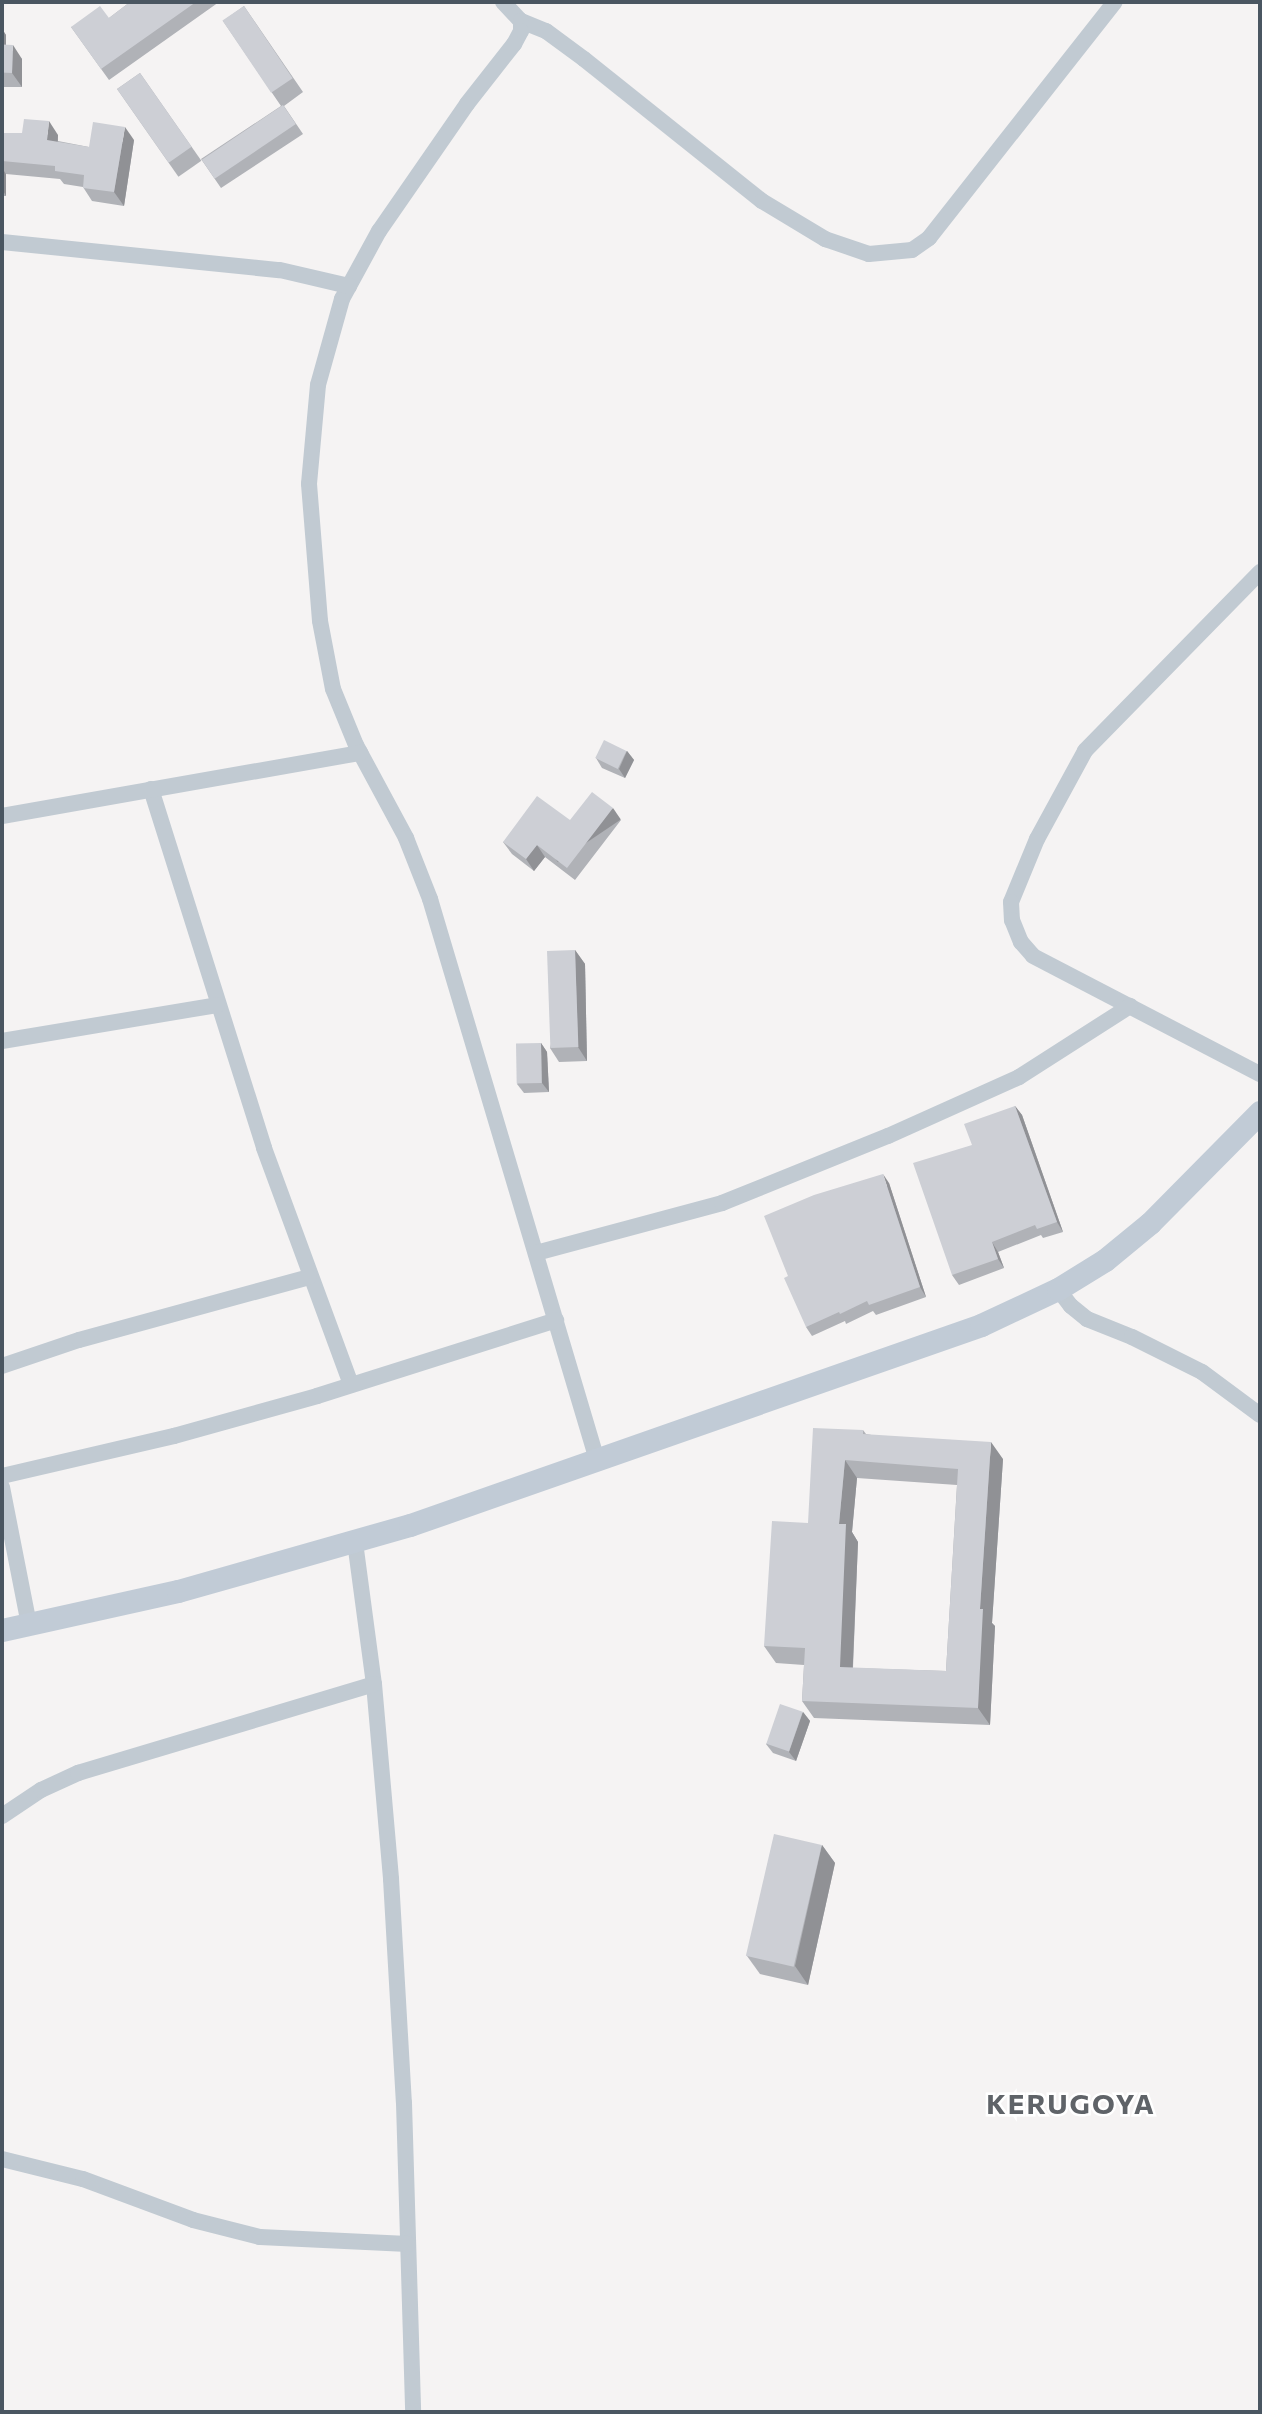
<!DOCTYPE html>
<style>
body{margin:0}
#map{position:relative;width:1262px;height:2414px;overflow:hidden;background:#f5f3f3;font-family:Commissioner,sans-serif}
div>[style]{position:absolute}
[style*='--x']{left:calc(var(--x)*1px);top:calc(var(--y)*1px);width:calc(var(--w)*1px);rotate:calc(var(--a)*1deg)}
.minor>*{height:16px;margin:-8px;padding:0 8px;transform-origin:8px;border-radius:8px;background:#c1cad2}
.secondary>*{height:23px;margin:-11.5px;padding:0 11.5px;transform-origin:11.5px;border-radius:11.5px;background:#c1cbd6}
.wall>*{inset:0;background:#b0b2b7;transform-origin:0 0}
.shaded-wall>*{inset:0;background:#909195;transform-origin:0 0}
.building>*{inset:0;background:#cdcfd5;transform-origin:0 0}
span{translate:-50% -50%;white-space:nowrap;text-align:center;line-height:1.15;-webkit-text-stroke:5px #fff;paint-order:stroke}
.district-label{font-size:28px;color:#5f6368;font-weight:700;letter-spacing:2px}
.frame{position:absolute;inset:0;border:4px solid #4a5661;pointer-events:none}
</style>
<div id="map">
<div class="minor">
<i style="--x:503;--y:2;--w:26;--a:47"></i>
<i style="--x:521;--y:21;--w:27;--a:22"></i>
<i style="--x:546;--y:31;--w:47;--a:36.4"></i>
<i style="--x:584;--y:59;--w:228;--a:38.6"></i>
<i style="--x:762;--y:201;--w:74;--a:31.1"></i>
<i style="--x:825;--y:239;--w:46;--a:18.8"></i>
<i style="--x:869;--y:254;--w:43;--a:-5.3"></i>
<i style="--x:912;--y:250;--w:21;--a:-35"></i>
<i style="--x:929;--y:238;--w:300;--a:-51.8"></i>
<i style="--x:521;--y:21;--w:10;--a:90"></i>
<i style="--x:521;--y:31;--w:15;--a:118"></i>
<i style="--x:514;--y:44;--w:76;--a:128.1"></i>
<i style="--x:467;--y:104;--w:155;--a:124.7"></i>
<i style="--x:379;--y:231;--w:77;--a:118.6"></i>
<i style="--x:342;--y:299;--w:89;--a:105.6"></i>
<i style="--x:318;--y:385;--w:99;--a:95.2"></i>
<i style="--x:309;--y:484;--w:137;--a:85.4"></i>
<i style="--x:320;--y:621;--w:69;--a:79.2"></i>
<i style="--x:333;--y:689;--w:61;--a:67.7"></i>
<i style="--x:356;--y:745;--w:106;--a:61.7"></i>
<i style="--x:406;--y:838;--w:66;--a:68.5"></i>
<i style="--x:430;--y:899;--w:585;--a:73.42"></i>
<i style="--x:2;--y:242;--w:279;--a:5.8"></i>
<i style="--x:280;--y:270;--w:71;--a:13.1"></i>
<i style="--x:1260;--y:572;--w:250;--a:134.4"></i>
<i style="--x:1085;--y:751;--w:100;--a:118.6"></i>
<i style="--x:1037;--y:839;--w:68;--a:112.4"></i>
<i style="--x:1011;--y:902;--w:18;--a:87"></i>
<i style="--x:1012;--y:920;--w:24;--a:68"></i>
<i style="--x:1021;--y:942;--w:18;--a:49"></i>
<i style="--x:1033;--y:956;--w:256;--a:27.5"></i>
<i style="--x:151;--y:789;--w:376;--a:72.5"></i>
<i style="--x:264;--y:1148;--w:252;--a:69.8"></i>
<i style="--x:2;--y:816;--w:364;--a:-10"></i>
<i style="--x:2;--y:1041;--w:218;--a:-9.5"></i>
<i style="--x:536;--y:1253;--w:193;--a:-15"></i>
<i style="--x:722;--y:1203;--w:179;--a:-22"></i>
<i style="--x:888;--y:1136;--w:144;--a:-24.2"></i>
<i style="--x:1019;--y:1077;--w:132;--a:-32.6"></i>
<i style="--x:1058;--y:1289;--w:21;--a:53"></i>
<i style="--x:1071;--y:1306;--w:21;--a:39"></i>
<i style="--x:1087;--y:1319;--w:48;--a:21.8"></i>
<i style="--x:1132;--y:1337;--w:78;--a:26.6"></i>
<i style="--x:1202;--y:1372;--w:72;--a:36.6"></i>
<i style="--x:2;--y:1366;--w:81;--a:-18.7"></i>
<i style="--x:79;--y:1340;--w:238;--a:-15.3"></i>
<i style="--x:2;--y:1476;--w:177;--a:-13.1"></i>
<i style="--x:174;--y:1436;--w:148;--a:-15.6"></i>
<i style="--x:317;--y:1396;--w:251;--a:-17.6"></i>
<i style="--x:2;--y:1487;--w:140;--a:78.9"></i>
<i style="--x:355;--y:1542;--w:143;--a:82.4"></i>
<i style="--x:374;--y:1684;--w:196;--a:85"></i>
<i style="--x:391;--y:1879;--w:224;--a:86.7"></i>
<i style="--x:404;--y:2103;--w:309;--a:88.3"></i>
<i style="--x:2;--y:1816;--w:47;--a:-33.7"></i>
<i style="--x:41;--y:1790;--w:41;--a:-24.7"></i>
<i style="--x:78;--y:1773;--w:309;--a:-16.7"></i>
<i style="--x:2;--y:2159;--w:83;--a:13.9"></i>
<i style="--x:83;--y:2179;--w:117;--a:20.4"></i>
<i style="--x:193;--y:2220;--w:69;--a:14.2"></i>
<i style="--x:260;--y:2237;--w:148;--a:2.7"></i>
</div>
<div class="secondary">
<i style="--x:2;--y:1630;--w:180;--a:-12.5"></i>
<i style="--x:178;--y:1591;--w:241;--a:-15.9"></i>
<i style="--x:410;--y:1525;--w:605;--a:-19.3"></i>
<i style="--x:981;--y:1325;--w:85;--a:-25.1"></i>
<i style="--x:1058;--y:1289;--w:55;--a:-31.7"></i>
<i style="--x:1105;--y:1260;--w:58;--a:-39.4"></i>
<i style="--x:1150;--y:1223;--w:156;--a:-45.3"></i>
</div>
<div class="wall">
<i style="clip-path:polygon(130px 2px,219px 2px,109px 80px,71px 27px,109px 18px)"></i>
<i style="clip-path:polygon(244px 6px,303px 92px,284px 106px,303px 134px,221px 188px,201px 159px,281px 106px,223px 21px)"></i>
<i style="clip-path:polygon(2px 29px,6px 35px,6px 45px,22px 59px,22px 87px,2px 87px)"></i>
<i style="left:140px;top:73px;width:107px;height:28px;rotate:55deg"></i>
<i style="clip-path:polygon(2px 133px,58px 135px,58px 141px,89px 147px,134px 140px,124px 206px,92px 201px,83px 187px,64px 184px,60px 179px,6px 174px,6px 196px,2px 196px)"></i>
<i style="clip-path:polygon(627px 751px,634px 760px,625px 778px,602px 768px,596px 758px)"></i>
<i style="clip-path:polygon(570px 820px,621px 820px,575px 880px,545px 857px,534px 871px,512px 854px,503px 842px)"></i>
<i style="clip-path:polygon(575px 950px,585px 964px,587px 1061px,559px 1062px,550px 1048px)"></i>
<i style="clip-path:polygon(541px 1043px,547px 1052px,549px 1092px,524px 1093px,517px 1084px)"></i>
<i style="clip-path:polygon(1015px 1106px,1022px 1115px,1063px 1232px,1043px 1238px,1041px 1235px,998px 1252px,1004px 1268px,959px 1285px,952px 1275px,972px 1145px)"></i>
<i style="clip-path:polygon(889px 1183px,926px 1297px,876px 1315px,873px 1311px,846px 1324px,845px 1321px,812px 1336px,806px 1327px)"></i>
<i style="clip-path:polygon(evenodd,863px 1430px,866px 1434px,1003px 1459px,992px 1623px,995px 1626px,990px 1725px,814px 1718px,802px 1701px,804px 1665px,776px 1663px,764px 1646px,808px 1523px,863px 1430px,857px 1478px,957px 1485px,946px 1671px,853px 1668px,858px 1542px,852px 1532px,857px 1478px)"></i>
<i style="clip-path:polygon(803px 1712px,810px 1721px,796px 1761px,773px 1753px,766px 1744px)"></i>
<i style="clip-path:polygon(822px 1845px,835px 1863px,808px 1985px,760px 1974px,747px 1956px)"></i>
</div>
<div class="shaded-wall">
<i style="clip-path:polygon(2px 29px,6px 35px,6px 60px,2px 53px)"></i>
<i style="clip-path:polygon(13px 45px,22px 59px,22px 87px,12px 73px)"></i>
<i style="clip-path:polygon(49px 121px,58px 135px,57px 153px,47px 140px)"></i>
<i style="clip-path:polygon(125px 127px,134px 140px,124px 206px,114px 192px)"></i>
<i style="clip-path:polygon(2px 168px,6px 174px,6px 196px,2px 189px)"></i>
<i style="clip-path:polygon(627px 751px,634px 760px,625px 778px,619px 769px)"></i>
<i style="left:613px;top:808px;width:14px;height:76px;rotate:56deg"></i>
<i style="clip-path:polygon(537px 845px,545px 857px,534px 871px,526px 859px)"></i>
<i style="clip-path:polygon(575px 950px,585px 964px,587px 1061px,578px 1047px)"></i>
<i style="clip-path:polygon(541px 1043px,547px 1052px,549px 1092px,542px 1083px)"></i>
<i style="clip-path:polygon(1015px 1106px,1022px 1115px,1063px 1232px,1057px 1222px)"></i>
<i style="clip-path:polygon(883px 1174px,889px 1183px,926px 1297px,920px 1287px)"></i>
<i style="clip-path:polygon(992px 1242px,998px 1252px,1004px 1268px,998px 1259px)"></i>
<i style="clip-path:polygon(991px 1442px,1003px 1459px,992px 1623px,995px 1626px,990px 1725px,978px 1708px,980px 1609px)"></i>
<i style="clip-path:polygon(845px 1460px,857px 1478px,852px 1532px,858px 1542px,852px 1684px,840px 1667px,839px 1524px)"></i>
<i style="clip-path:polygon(803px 1712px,810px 1721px,796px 1761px,789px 1752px)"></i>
<i style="clip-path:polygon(822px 1845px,835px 1863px,808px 1985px,795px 1966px)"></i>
</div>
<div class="building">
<i style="clip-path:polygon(130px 2px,196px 2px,101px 69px,71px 27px,100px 6px,109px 18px)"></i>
<i style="left:244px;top:6px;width:87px;height:26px;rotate:56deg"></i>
<i style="left:13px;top:45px;width:28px;height:11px;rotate:92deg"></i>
<i style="left:140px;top:73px;width:90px;height:28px;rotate:55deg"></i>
<i style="left:283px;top:105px;width:23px;height:98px;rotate:56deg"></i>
<i style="clip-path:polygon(24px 119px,49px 121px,47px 140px,89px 147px,93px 122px,125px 127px,114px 192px,83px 188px,84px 175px,55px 171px,55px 166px,2px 161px,2px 133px,22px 133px)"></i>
<i style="left:604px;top:740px;width:25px;height:20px;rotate:26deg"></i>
<i style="clip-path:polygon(592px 792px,613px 808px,567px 868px,537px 845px,526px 859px,503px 842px,537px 796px,570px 820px)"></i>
<i style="left:575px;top:950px;width:97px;height:28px;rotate:88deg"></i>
<i style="left:541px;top:1043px;width:40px;height:25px;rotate:89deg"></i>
<i style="clip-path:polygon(1015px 1106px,1057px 1222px,1037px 1229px,1035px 1225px,992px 1242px,998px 1259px,952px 1275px,913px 1163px,972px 1145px,964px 1124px)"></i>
<i style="clip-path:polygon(883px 1174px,920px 1287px,869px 1305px,867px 1301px,840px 1314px,839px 1312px,806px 1327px,784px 1278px,788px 1276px,764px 1216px,814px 1195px)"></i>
<i style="clip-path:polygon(evenodd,813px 1428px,863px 1430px,863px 1434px,991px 1442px,980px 1609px,983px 1609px,978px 1708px,802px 1701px,805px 1648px,764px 1646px,772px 1521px,808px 1523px,813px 1428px,845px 1460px,958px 1469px,946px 1671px,840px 1667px,846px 1524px,839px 1524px,845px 1460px)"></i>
<i style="left:780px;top:1704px;width:24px;height:42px;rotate:19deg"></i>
<i style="left:774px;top:1834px;width:49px;height:125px;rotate:13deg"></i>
</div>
<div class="district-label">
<span style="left:1071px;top:2103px">KERUGOYA</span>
</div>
<div class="frame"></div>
</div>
